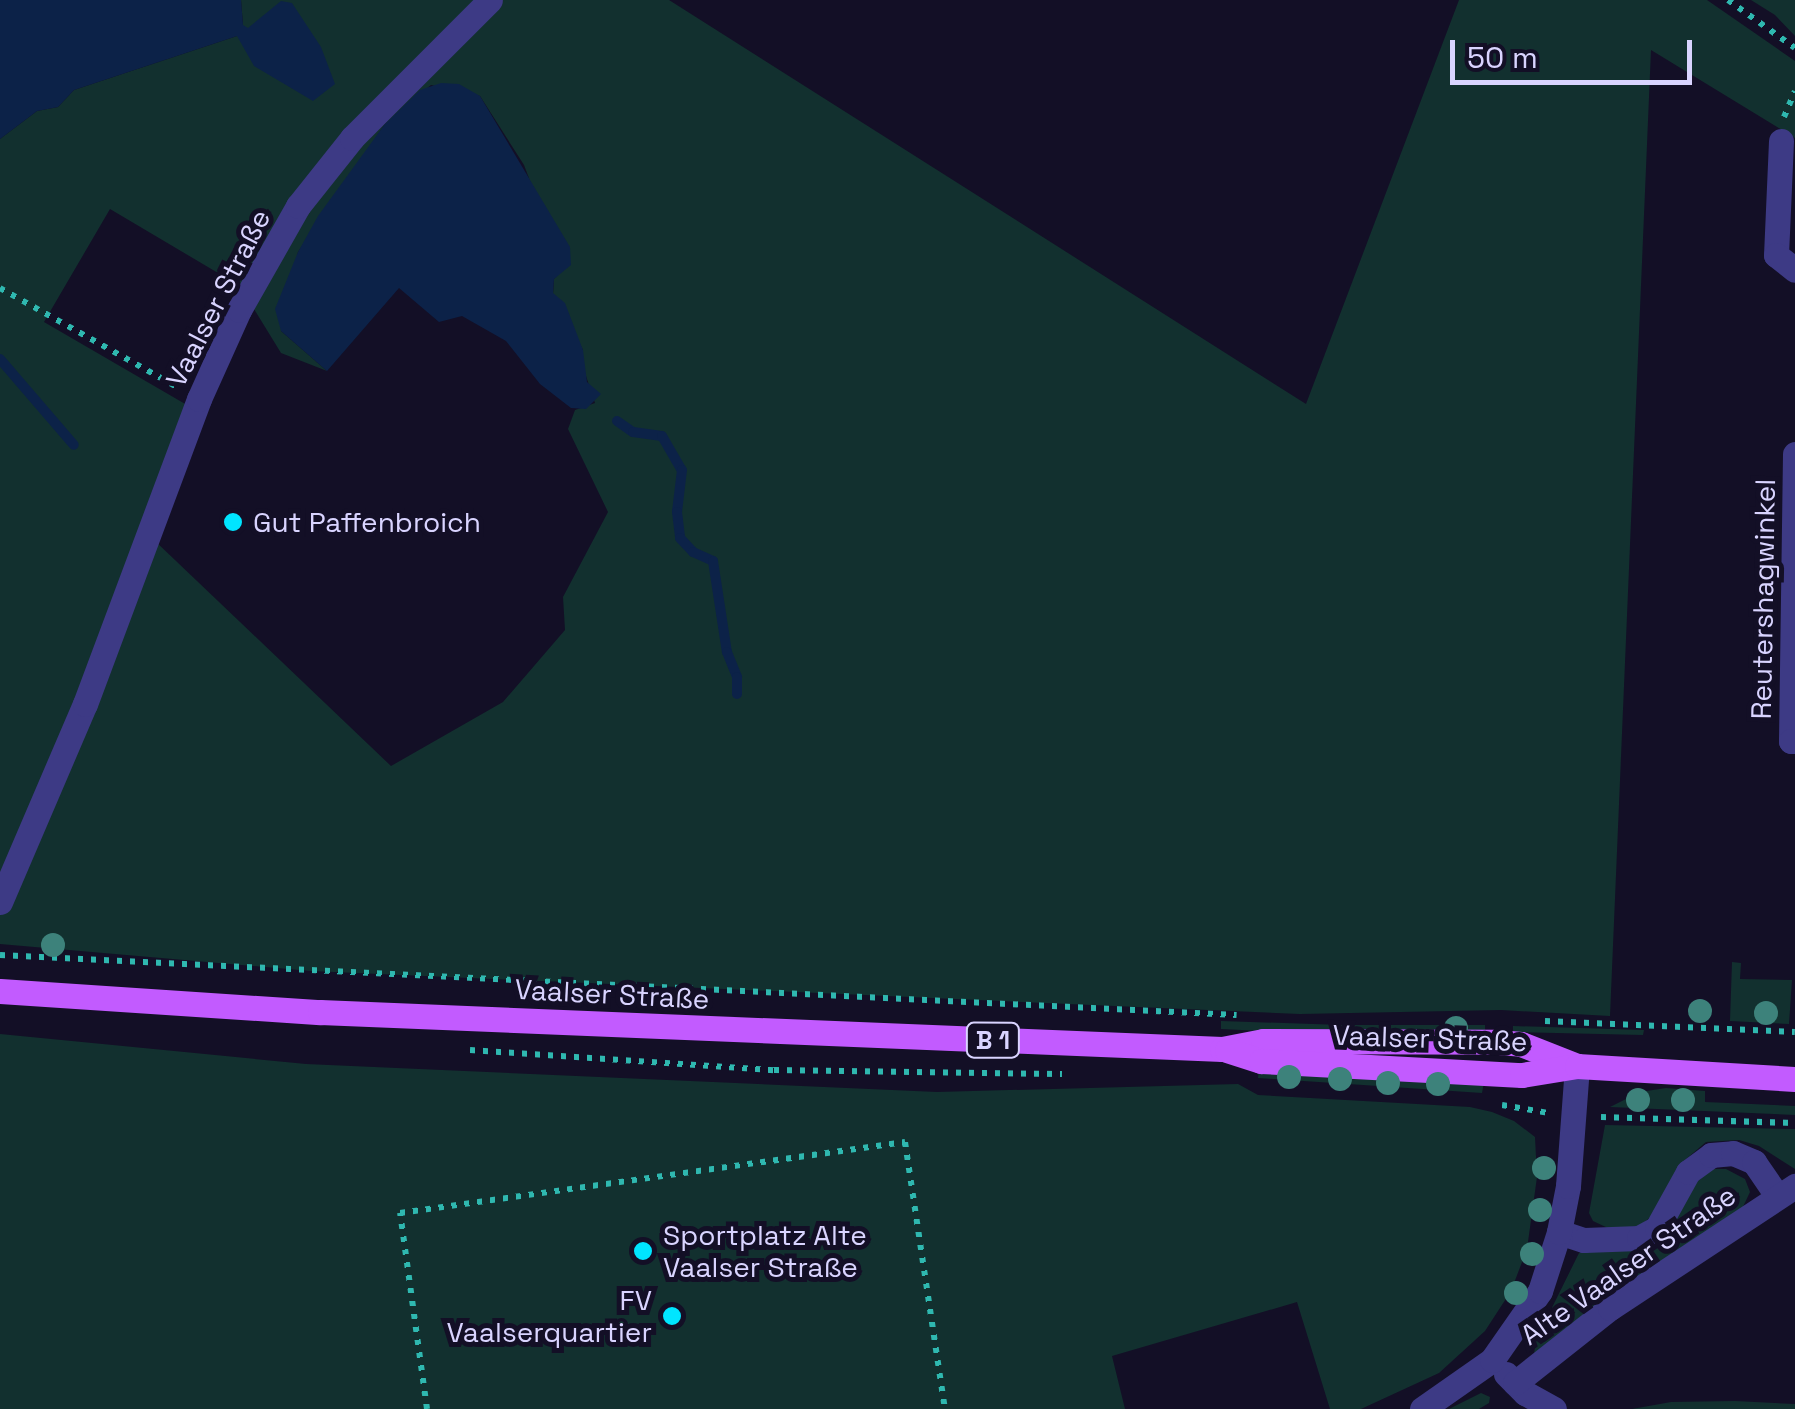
<!DOCTYPE html>
<meta charset="utf-8">
<style>
body{margin:0}
#map{position:relative;width:1795px;height:1409px;overflow:hidden;background:#130f26;font-family:"Space Grotesk",sans-serif}
div>[style]{position:absolute}
[style*='--x']{left:calc(var(--x)*1px);top:calc(var(--y)*1px);width:calc(var(--w)*1px);rotate:calc(var(--a)*1deg)}
.green>*{inset:0;background:#12302f}
.water>*{inset:0;background:#0c2248}
.stream>*{height:10px;margin:-5px;padding:0 5px;transform-origin:5px;border-radius:5px;background:#0c2248}
.path>*{height:6px;margin-top:-3px;transform-origin:0;background:repeating-linear-gradient(90deg,#2fb8b0 0 5px,transparent 0 13px)}
.minor>*{height:25px;margin:-12.5px;padding:0 12.5px;transform-origin:12.5px;border-radius:12.5px;background:#3d3a85}
.major>*{height:25px;margin:-12.5px;padding:0 12.5px;transform-origin:12.5px;border-radius:12.5px;background:#c25bff}
.trees>*{width:24px;height:24px;margin:-12px;border-radius:50%;background:#3d827b}
.dots>*{width:28px;height:28px;translate:-50% -50%;box-sizing:border-box;border:5px solid #130f26;border-radius:50%}
span{translate:-50% -50%;white-space:nowrap;text-align:center;line-height:1.15;-webkit-text-stroke:10px #130f26;paint-order:stroke}
.shield-label span{padding:2px 8px;background:#130f26;border:2px solid;border-radius:8px;-webkit-text-stroke-width:0}
.shield-label{font-size:25px;color:#d9d4ff;font-weight:700}
.street-label{font-size:28px;color:#d9d4ff}
.poi-label{font-size:28px;color:#d9d4ff}
.left{translate:0 -50%;text-align:left}
.right{translate:-100% -50%;text-align:right}
.scale{position:absolute;left:1450px;top:40px;width:242px;height:45px;box-sizing:border-box;border:5px solid #d9d4ff;border-top:0;padding-left:12px;font-size:30px;line-height:35px;white-space:nowrap;color:#d9d4ff;-webkit-text-stroke:8px #130f26;paint-order:stroke}
</style>
<div id="map">
<div class="green">
<i style="clip-path:polygon(evenodd,241px 0,669px 0,1306px 404px,1459px 0,1707px 0,1795px 61px,1795px 138px,1651px 50px,1610px 1016px,1501px 1010px,1300px 1014px,311px 971px,0 944px,0 139px,37px 111px,58px 107px,74px 90px,237px 36px,243px 25px,241px 0,431px 85px,480px 96px,524px 165px,563px 268px,554px 279px,553px 294px,583px 350px,583px 367px,595px 403px,575px 410px,568px 429px,608px 512px,563px 597px,565px 630px,503px 702px,391px 766px,154px 540px,199px 412px,44px 322px,110px 209px,240px 286px,281px 353px,327px 371px,281px 331px,298px 252px,385px 124px,431px 85px)"></i>
<i style="clip-path:polygon(1751px 0,1795px 0,1795px 36px,1775px 15px)"></i>
<i style="clip-path:polygon(1732px 962px,1741px 963px,1740px 979px,1792px 980px,1789px 1024px,1730px 1021px)"></i>
<i style="clip-path:polygon(1221px 1021px,1342px 1025px,1485px 1025px,1485px 1032px,1301px 1033px,1221px 1029px)"></i>
<i style="clip-path:polygon(1513px 1026px,1644px 1030px,1643px 1035px,1513px 1032px)"></i>
<i style="clip-path:polygon(0 1034px,306px 1064px,937px 1092px,1238px 1084px,1258px 1095px,1470px 1107px,1492px 1112px,1514px 1121px,1535px 1137px,1537px 1177px,1527px 1249px,1511px 1291px,1485px 1331px,1439px 1373px,1361px 1409px,1330px 1409px,1297px 1302px,1112px 1356px,1125px 1409px,0 1409px)"></i>
<i style="clip-path:polygon(1259px 1070px,1484px 1082px,1482px 1093px,1258px 1078px)"></i>
<i style="clip-path:polygon(1666px 1088px,1705px 1091px,1705px 1102px,1795px 1106px,1795px 1115px,1610px 1107px,1640px 1092px)"></i>
<i style="clip-path:polygon(1605px 1125px,1795px 1129px,1795px 1169px,1759px 1146px,1739px 1140px,1706px 1142px,1679px 1165px,1656px 1212px,1640px 1226px,1610px 1229px,1593px 1221px,1589px 1213px)"></i>
<i style="clip-path:polygon(1711px 1169px,1726px 1169px,1745px 1179px,1750px 1192px,1741px 1211px,1534px 1354px,1536px 1340px,1579px 1253px,1669px 1230px,1696px 1183px)"></i>
<i style="clip-path:polygon(1481px 1393px,1490px 1397px,1489px 1403px,1479px 1409px,1449px 1409px)"></i>
<i style="clip-path:polygon(1735px 1401px,1795px 1404px,1795px 1409px,1632px 1409px,1671px 1402px)"></i>
</div>
<div class="water">
<i style="clip-path:polygon(0 0,241px 0,243px 25px,248px 28px,281px 1px,292px 3px,321px 47px,335px 84px,313px 101px,254px 66px,237px 36px,74px 90px,58px 107px,37px 111px,0 139px)"></i>
<i style="clip-path:polygon(441px 83px,459px 84px,480px 96px,570px 247px,571px 265px,554px 279px,553px 293px,565px 303px,583px 350px,587px 382px,601px 394px,586px 409px,571px 408px,540px 384px,506px 341px,462px 316px,439px 322px,399px 288px,327px 371px,281px 331px,275px 309px,298px 252px,318px 216px,385px 124px,420px 90px)"></i>
</div>
<div class="stream">
<i style="--x:0;--y:359;--w:113;--a:49.3"></i>
<i style="--x:617;--y:421;--w:19;--a:35"></i>
<i style="--x:633;--y:432;--w:29;--a:8"></i>
<i style="--x:662;--y:436;--w:39;--a:60"></i>
<i style="--x:682;--y:470;--w:42;--a:96.8"></i>
<i style="--x:677;--y:512;--w:26;--a:83"></i>
<i style="--x:680;--y:538;--w:19;--a:47"></i>
<i style="--x:693;--y:552;--w:22;--a:24"></i>
<i style="--x:713;--y:561;--w:92;--a:81.3"></i>
<i style="--x:727;--y:652;--w:27;--a:68"></i>
<i style="--x:737;--y:677;--w:17;--a:90"></i>
</div>
<div class="path">
<i style="--x:1728;--y:0;--w:82;--a:35.6"></i>
<i style="--x:1784;--y:117;--w:28;--a:-67"></i>
<i style="--x:0;--y:288;--w:201;--a:29.2"></i>
<i style="--x:0;--y:955;--w:1238;--a:2.78"></i>
<i style="--x:1545;--y:1021;--w:250;--a:2.5"></i>
<i style="--x:470;--y:1050;--w:305;--a:3.8"></i>
<i style="--x:774;--y:1070;--w:288;--a:0.8"></i>
<i style="--x:1502;--y:1105;--w:48;--a:9.7"></i>
<i style="--x:1601;--y:1117;--w:194;--a:1.8"></i>
<i style="--x:427;--y:1409;--w:198;--a:-97.8"></i>
<i style="--x:400;--y:1213;--w:510;--a:-8"></i>
<i style="--x:905;--y:1142;--w:270;--a:81.5"></i>
</div>
<div class="minor">
<i style="--x:1781;--y:141;--w:114;--a:92.5"></i>
<i style="--x:1776;--y:255;--w:24;--a:38"></i>
<i style="--x:1795;--y:454;--w:287;--a:90.8"></i>
<i style="--x:1791;--y:741;--w:4;--a:0"></i>
<i style="--x:0;--y:902;--w:215;--a:-66.8"></i>
<i style="--x:85;--y:704;--w:326;--a:-69.5"></i>
<i style="--x:199;--y:399;--w:98;--a:-65.8"></i>
<i style="--x:239;--y:310;--w:120;--a:-60.4"></i>
<i style="--x:298;--y:206;--w:87;--a:-51.5"></i>
<i style="--x:352;--y:138;--w:195;--a:-45"></i>
<i style="--x:1559;--y:1232;--w:26;--a:18"></i>
<i style="--x:1584;--y:1240;--w:55;--a:-2.1"></i>
<i style="--x:1639;--y:1238;--w:21;--a:-29"></i>
<i style="--x:1657;--y:1228;--w:64;--a:-61"></i>
<i style="--x:1688;--y:1172;--w:29;--a:-36"></i>
<i style="--x:1711;--y:1155;--w:22;--a:-5"></i>
<i style="--x:1733;--y:1153;--w:23;--a:23"></i>
<i style="--x:1754;--y:1162;--w:42;--a:55.6"></i>
<i style="--x:1506;--y:1374;--w:27;--a:45"></i>
<i style="--x:1525;--y:1393;--w:33;--a:29"></i>
<i style="--x:1515;--y:1383;--w:121;--a:-38.3"></i>
<i style="--x:1610;--y:1308;--w:222;--a:-33.4"></i>
<i style="--x:1422;--y:1409;--w:85;--a:-35"></i>
<i style="--x:1492;--y:1360;--w:84;--a:-55.2"></i>
<i style="--x:1540;--y:1291;--w:62;--a:-72.1"></i>
<i style="--x:1559;--y:1232;--w:47;--a:-78.9"></i>
<i style="--x:1568;--y:1186;--w:120;--a:-85.7"></i>
</div>
<div class="major">
<i style="--x:0;--y:991;--w:321;--a:3.8"></i>
<i style="--x:320;--y:1012;--w:903;--a:2.35"></i>
<i style="--x:1222;--y:1049;--w:42;--a:-11"></i>
<i style="--x:1263;--y:1041;--w:236;--a:0.2"></i>
<i style="--x:1499;--y:1042;--w:22;--a:5"></i>
<i style="--x:1521;--y:1044;--w:60;--a:21.4"></i>
<i style="--x:1227;--y:1050;--w:36;--a:18"></i>
<i style="--x:1261;--y:1061;--w:261;--a:3.1"></i>
<i style="--x:1522;--y:1075;--w:56;--a:-9.3"></i>
<i style="--x:1577;--y:1066;--w:218;--a:3.4"></i>
</div>
<div class="trees">
<i style="left:53px;top:945px"></i>
<i style="left:1700px;top:1011px"></i>
<i style="left:1766px;top:1013px"></i>
<i style="left:1456px;top:1028px"></i>
<i style="left:1289px;top:1077px"></i>
<i style="left:1340px;top:1079px"></i>
<i style="left:1388px;top:1083px"></i>
<i style="left:1438px;top:1084px"></i>
<i style="left:1638px;top:1100px"></i>
<i style="left:1683px;top:1100px"></i>
<i style="left:1544px;top:1168px"></i>
<i style="left:1540px;top:1210px"></i>
<i style="left:1532px;top:1254px"></i>
<i style="left:1516px;top:1293px"></i>
</div>
<div class="dots">
<i style="left:233px;top:522px;background:#00e5ff"></i>
<i style="left:643px;top:1251px;background:#00e5ff"></i>
<i style="left:672px;top:1316px;background:#00e5ff"></i>
</div>
<div class="shield-label">
<span style="left:993px;top:1040px">B 1</span>
</div>
<div class="street-label">
<span style="left:218px;top:298px;rotate:-63deg">Vaalser Straße</span>
<span style="left:1763px;top:599px;rotate:-89deg">Reutershagwinkel</span>
<span style="left:612px;top:994px;rotate:3deg">Vaalser Straße</span>
<span style="left:1430px;top:1038px;rotate:2deg">Vaalser Straße</span>
<span style="left:1628px;top:1265px;rotate:-35deg">Alte Vaalser Straße</span>
</div>
<div class="poi-label">
<span class="left" style="left:253px;top:522px">Gut Paffenbroich</span>
<span class="left" style="left:663px;top:1251px">Sportplatz Alte<br>Vaalser Straße</span>
<span class="right" style="left:652px;top:1316px">FV<br>Vaalserquartier</span>
</div>
<div class="scale">50 m</div>
</div>
